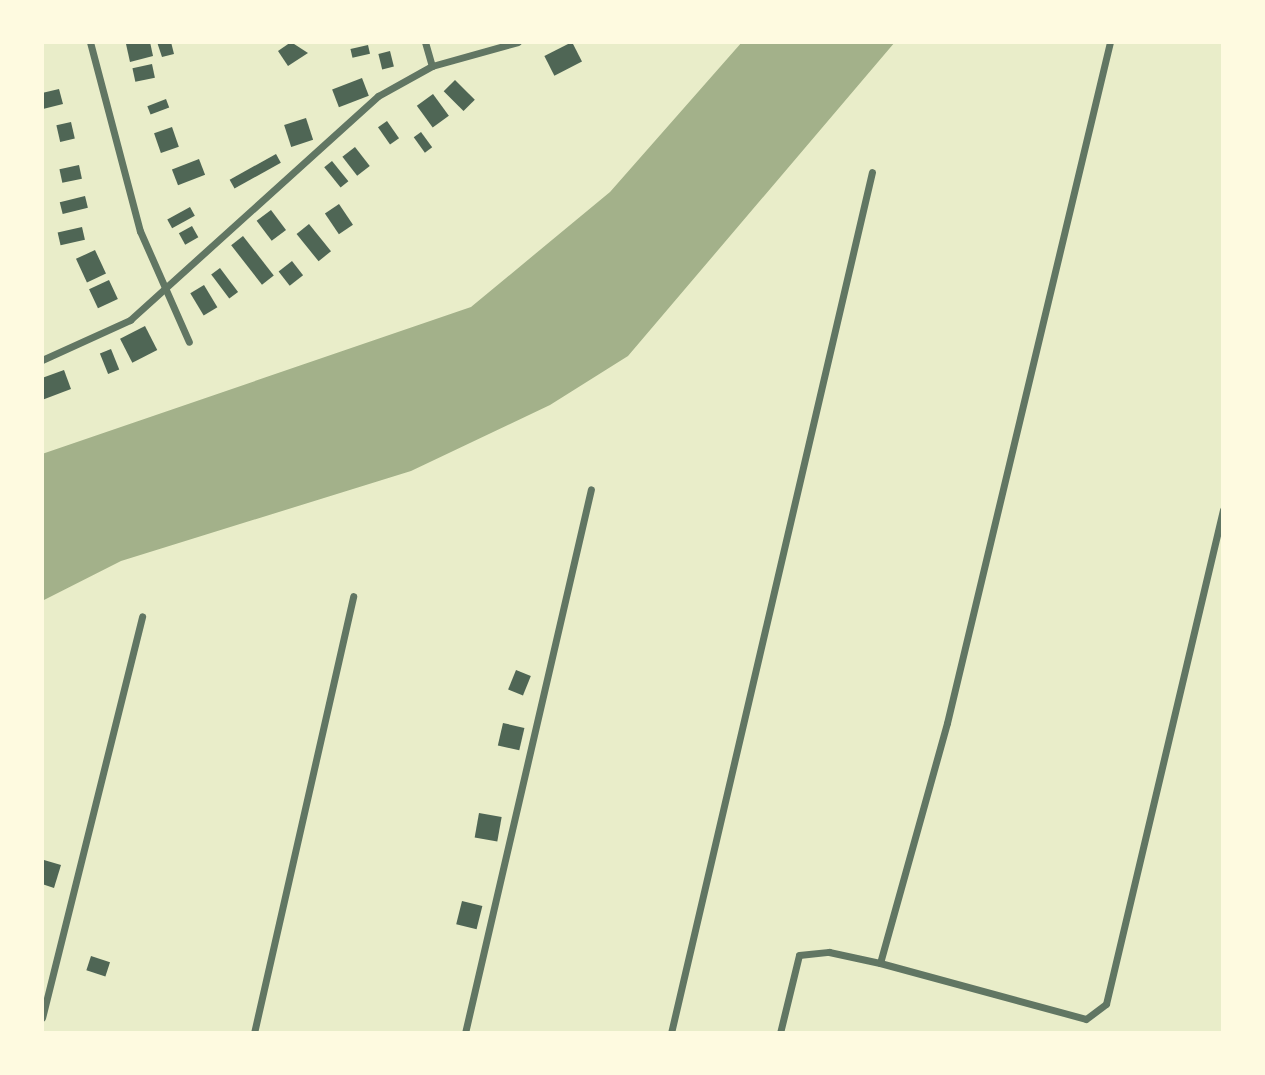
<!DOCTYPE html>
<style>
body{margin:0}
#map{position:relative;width:1265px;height:1075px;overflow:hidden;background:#e9edc9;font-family:"IBM Plex Serif",serif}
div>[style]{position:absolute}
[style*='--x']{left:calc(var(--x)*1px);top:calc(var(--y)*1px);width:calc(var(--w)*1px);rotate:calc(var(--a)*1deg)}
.water>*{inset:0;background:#a3b18a}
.building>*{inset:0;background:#4f6655;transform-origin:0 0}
.minor>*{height:7px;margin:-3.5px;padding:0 3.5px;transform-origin:3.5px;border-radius:3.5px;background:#617663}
span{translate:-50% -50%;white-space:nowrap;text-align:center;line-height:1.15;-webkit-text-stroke:8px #fefae0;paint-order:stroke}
.frame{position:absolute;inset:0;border:44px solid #fefae0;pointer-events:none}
</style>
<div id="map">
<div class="water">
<i style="clip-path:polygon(742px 42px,895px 42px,628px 356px,550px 405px,411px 471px,121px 561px,42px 601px,42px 454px,471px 307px,610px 192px)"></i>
</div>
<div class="building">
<i style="clip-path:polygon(150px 42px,153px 56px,130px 62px,126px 44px)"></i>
<i style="clip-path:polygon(157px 42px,171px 42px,174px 54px,162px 57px)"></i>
<i style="clip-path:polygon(291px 42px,308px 53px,288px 66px,278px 51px)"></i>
<i style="left:572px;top:42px;width:22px;height:31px;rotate:63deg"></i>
<i style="left:368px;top:45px;width:9px;height:18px;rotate:77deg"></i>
<i style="left:390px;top:51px;width:16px;height:12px;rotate:76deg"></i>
<i style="left:152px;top:64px;width:14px;height:20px;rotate:78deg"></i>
<i style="left:362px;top:78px;width:19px;height:32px;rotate:69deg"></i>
<i style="left:455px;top:80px;width:28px;height:16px;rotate:45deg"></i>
<i style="clip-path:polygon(59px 89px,63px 104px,43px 109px,42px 93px)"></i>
<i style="left:433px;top:94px;width:27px;height:20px;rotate:54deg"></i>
<i style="left:166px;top:99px;width:9px;height:20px;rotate:69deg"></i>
<i style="left:306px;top:118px;width:23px;height:23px;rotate:72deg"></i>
<i style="left:387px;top:121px;width:21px;height:11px;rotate:55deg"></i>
<i style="left:71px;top:122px;width:17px;height:15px;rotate:77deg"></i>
<i style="left:172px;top:127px;width:21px;height:19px;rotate:71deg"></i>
<i style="left:421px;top:132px;width:19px;height:9px;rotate:54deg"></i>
<i style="left:355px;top:147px;width:24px;height:16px;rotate:52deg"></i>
<i style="left:276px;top:154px;width:10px;height:53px;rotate:61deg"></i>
<i style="left:199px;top:159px;width:17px;height:29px;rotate:69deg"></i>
<i style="left:332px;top:161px;width:26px;height:10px;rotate:51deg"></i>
<i style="left:79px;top:165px;width:14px;height:20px;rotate:78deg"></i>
<i style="left:85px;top:196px;width:12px;height:26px;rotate:76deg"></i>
<i style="left:339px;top:204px;width:25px;height:17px;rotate:56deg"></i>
<i style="left:190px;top:207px;width:10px;height:26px;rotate:61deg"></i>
<i style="left:271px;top:210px;width:25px;height:18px;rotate:53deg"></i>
<i style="left:309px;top:224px;width:35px;height:16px;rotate:51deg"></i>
<i style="left:192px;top:226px;width:13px;height:15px;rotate:61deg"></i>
<i style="left:82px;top:227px;width:13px;height:25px;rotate:77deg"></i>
<i style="left:243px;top:236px;width:50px;height:15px;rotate:52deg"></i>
<i style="left:95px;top:250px;width:26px;height:21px;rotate:65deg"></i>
<i style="left:292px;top:261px;width:18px;height:17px;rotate:52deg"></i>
<i style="left:220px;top:268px;width:30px;height:11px;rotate:53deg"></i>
<i style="left:109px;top:280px;width:21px;height:22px;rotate:65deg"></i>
<i style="left:204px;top:285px;width:26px;height:16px;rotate:59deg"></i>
<i style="left:145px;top:326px;width:27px;height:28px;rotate:63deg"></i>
<i style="left:111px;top:349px;width:22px;height:12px;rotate:68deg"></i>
<i style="clip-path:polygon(64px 370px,71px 389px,42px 400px,42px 378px)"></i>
<i style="left:516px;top:670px;width:16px;height:21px;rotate:22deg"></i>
<i style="left:503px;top:723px;width:22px;height:23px;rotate:13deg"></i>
<i style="left:479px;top:813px;width:23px;height:25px;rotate:10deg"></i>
<i style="clip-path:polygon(44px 860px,61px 865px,54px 888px,42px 884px)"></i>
<i style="left:462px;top:901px;width:21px;height:24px;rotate:14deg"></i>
<i style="left:91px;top:956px;width:20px;height:15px;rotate:18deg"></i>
</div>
<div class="minor">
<i style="--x:90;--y:42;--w:196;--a:75.2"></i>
<i style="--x:140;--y:231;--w:121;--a:66.2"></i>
<i style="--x:425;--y:42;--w:25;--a:74"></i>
<i style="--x:42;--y:360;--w:97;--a:-24.4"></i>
<i style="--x:130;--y:320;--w:334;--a:-42.1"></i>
<i style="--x:378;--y:96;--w:62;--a:-29.1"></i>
<i style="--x:432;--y:66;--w:89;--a:-15.6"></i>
<i style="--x:880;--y:963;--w:249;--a:-74.4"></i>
<i style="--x:947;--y:723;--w:700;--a:-76.54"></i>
<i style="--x:42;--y:1018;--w:414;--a:-76"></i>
<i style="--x:254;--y:1033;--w:448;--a:-77.2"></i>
<i style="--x:465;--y:1033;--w:558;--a:-76.96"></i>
<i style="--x:671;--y:1033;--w:884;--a:-76.86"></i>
<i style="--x:780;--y:1033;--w:80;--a:-76.3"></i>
<i style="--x:799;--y:955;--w:30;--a:-6"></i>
<i style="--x:829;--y:952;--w:52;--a:12.2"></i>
<i style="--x:880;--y:963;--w:213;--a:15.2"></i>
<i style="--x:1086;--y:1019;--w:25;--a:-37"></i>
<i style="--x:1106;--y:1004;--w:508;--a:-76.68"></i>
</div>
<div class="frame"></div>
</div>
